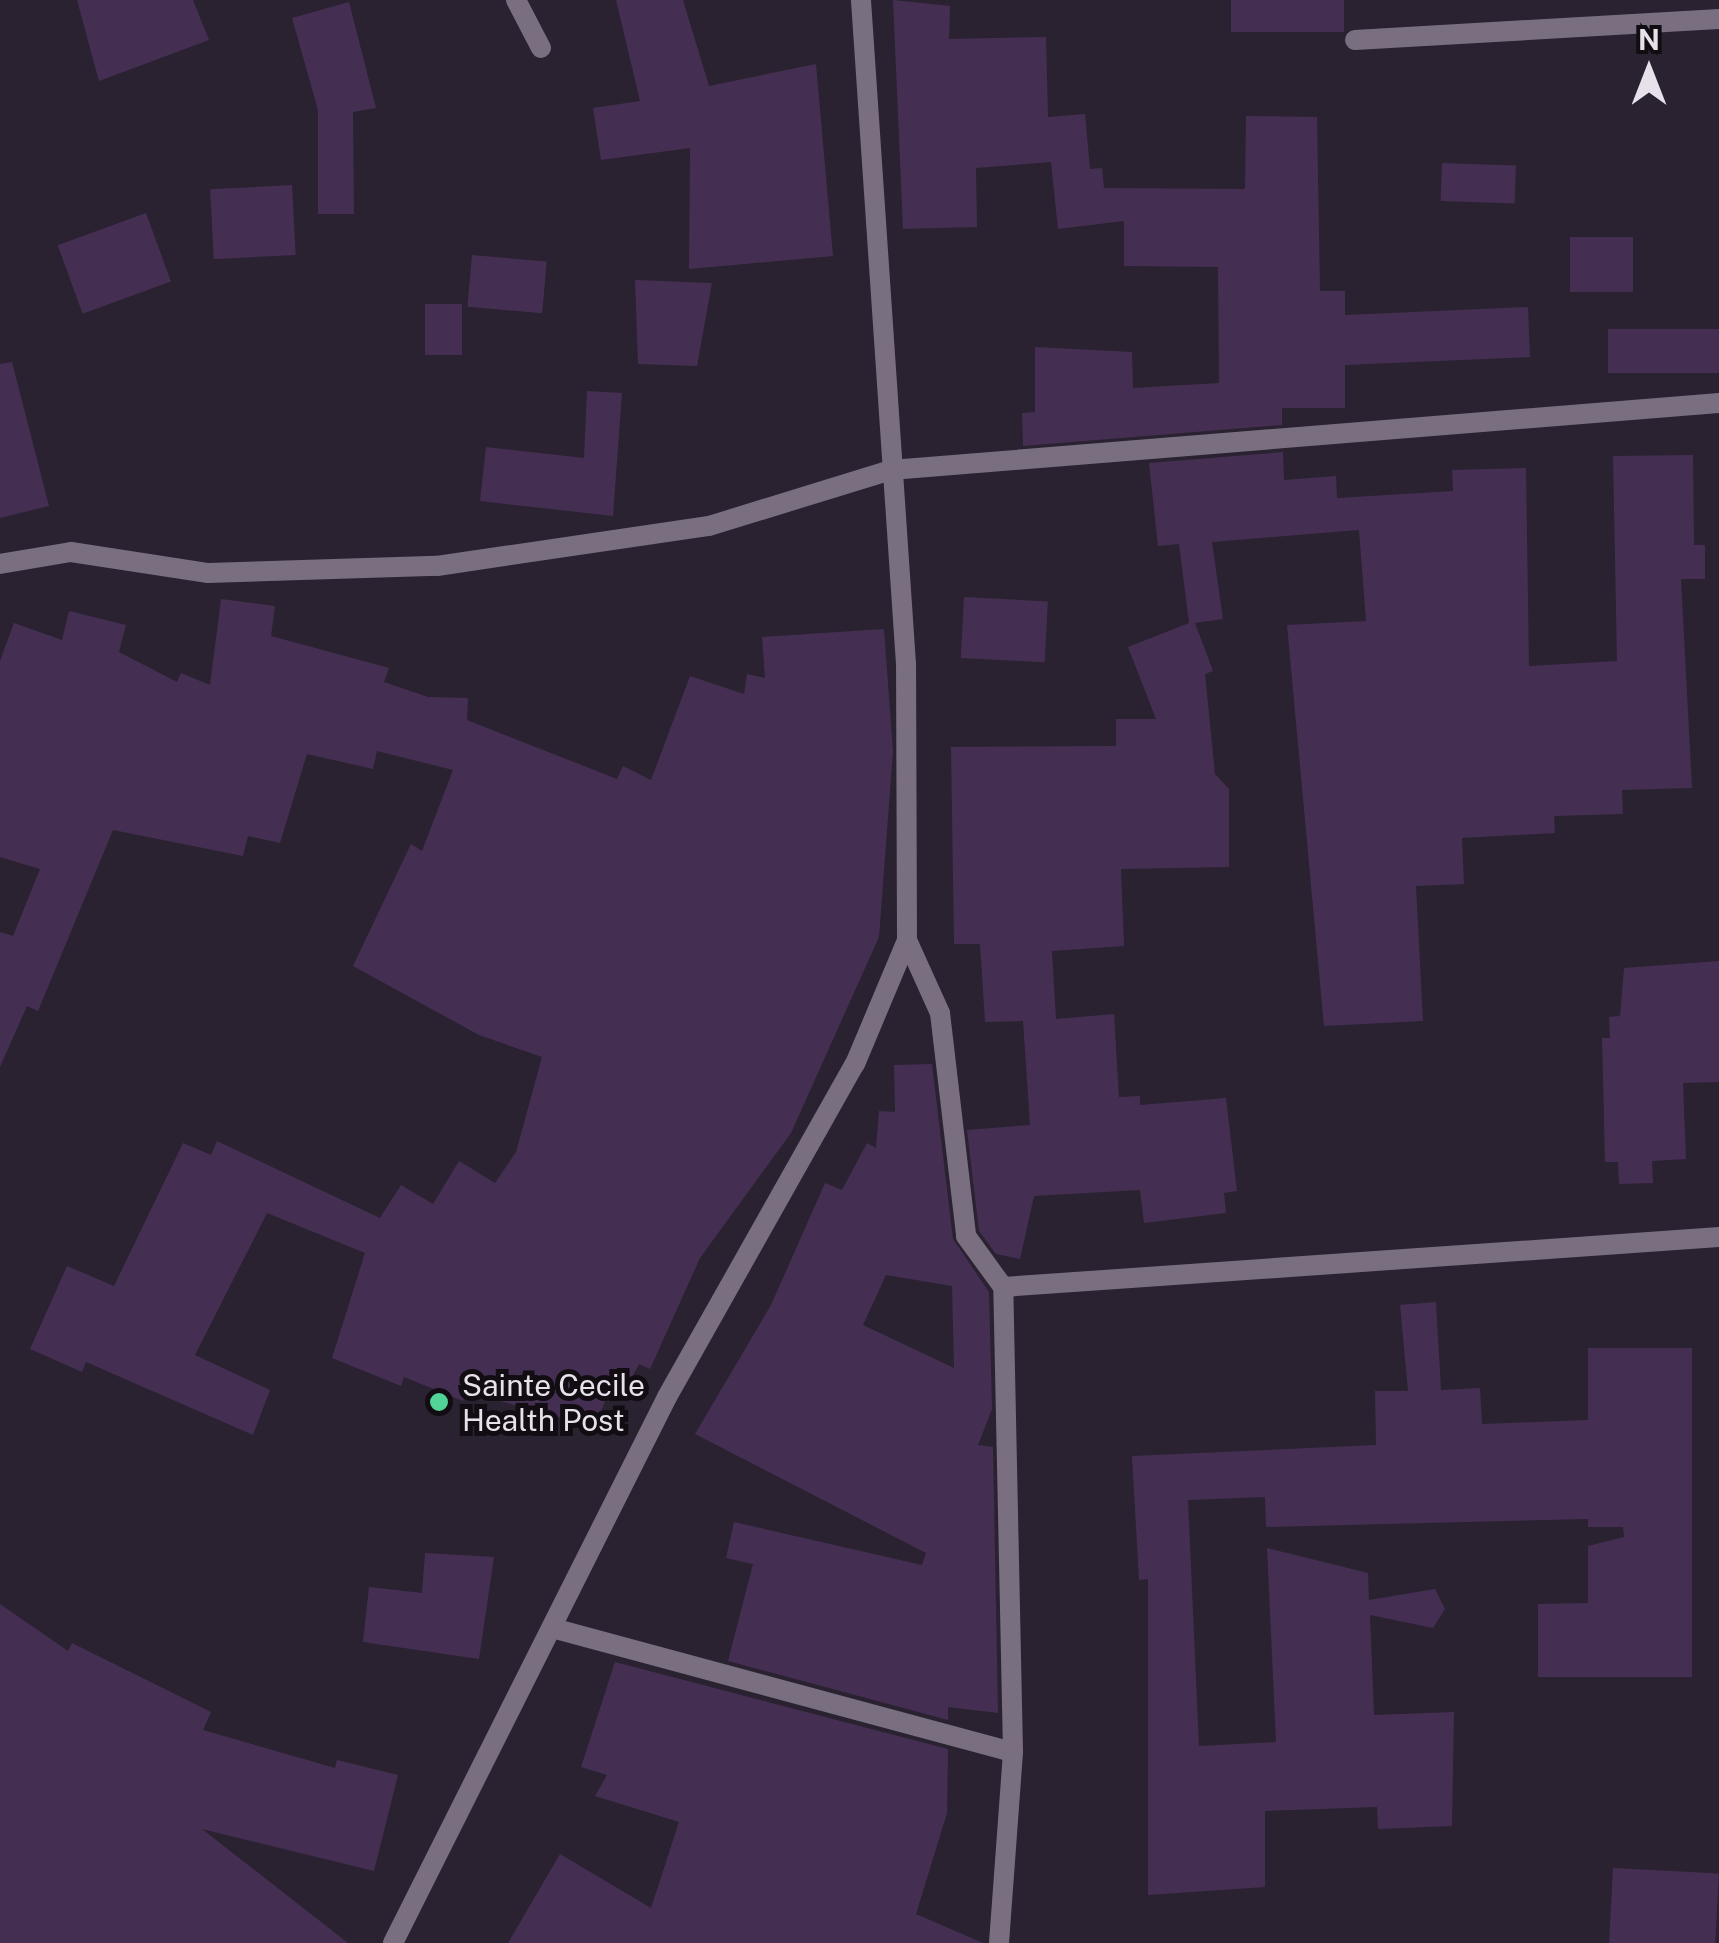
<!DOCTYPE html>
<style>
body{margin:0}
#map{position:relative;width:1719px;height:1943px;overflow:hidden;background:#2a2230;font-family:"Public Sans",sans-serif}
div>[style]{position:absolute}
[style*='--x']{left:calc(var(--x)*1px);top:calc(var(--y)*1px);width:calc(var(--w)*1px);rotate:calc(var(--a)*1deg)}
.building>*{inset:0;background:#442f53;transform-origin:0 0}
.street>*{height:20px;margin:-10px;padding:0 10px;transform-origin:10px;border-radius:10px;background:#796f81}
.dots>*{width:28px;height:28px;translate:-50% -50%;box-sizing:border-box;border:5px solid #110d13;border-radius:50%}
span{translate:-50% -50%;white-space:nowrap;text-align:center;line-height:1.15;-webkit-text-stroke:10px #110d13;paint-order:stroke}
.poi-label{font-size:30px;color:#e6e1ea}
.left{translate:0 -50%;text-align:left}
.north{position:absolute;left:1599px;top:20px;width:100px;height:100px;-webkit-text-stroke:8px #110d13;paint-order:stroke;rotate:0deg;font-size:28px;font-weight:700;line-height:40px;text-align:center;color:#e6e1ea}
.north::after{content:'';display:block;margin:auto;width:35px;height:45px;background:#e6e1ea;clip-path:polygon(50% 0,100% 100%,50% 72%,0 100%)}
</style>
<div id="map">
<div class="building">
<i style="clip-path:polygon(77px 0,193px 0,209px 40px,99px 81px)"></i>
<i style="clip-path:polygon(616px 0,683px 0,709px 86px,816px 64px,833px 256px,689px 269px,690px 148px,601px 160px,593px 108px,640px 101px)"></i>
<i style="clip-path:polygon(893px 0,950px 6px,949px 39px,1046px 37px,1048px 117px,1085px 114px,1090px 169px,1102px 168px,1104px 188px,1245px 189px,1246px 116px,1317px 117px,1320px 291px,1345px 291px,1345px 315px,1528px 307px,1530px 357px,1345px 365px,1345px 408px,1282px 408px,1282px 425px,1023px 446px,1022px 413px,1035px 412px,1035px 347px,1132px 352px,1133px 388px,1219px 383px,1218px 267px,1124px 266px,1124px 221px,1058px 229px,1051px 162px,976px 168px,977px 227px,903px 229px)"></i>
<i style="left:1231px;top:0;width:113px;height:32px"></i>
<i style="clip-path:polygon(349px 2px,376px 108px,353px 112px,354px 214px,318px 214px,318px 110px,292px 18px)"></i>
<i style="left:1442px;top:163px;width:74px;height:38px;rotate:2deg"></i>
<i style="left:292px;top:185px;width:70px;height:82px;rotate:87deg"></i>
<i style="left:146px;top:213px;width:73px;height:94px;rotate:70deg"></i>
<i style="left:1570px;top:237px;width:63px;height:55px"></i>
<i style="left:472px;top:255px;width:75px;height:52px;rotate:5deg"></i>
<i style="clip-path:polygon(635px 280px,712px 283px,697px 366px,638px 364px)"></i>
<i style="left:425px;top:304px;width:37px;height:51px"></i>
<i style="left:1608px;top:329px;width:111px;height:44px"></i>
<i style="clip-path:polygon(12px 362px,49px 506px,0 518px,0 364px)"></i>
<i style="clip-path:polygon(587px 391px,622px 393px,613px 516px,480px 501px,486px 447px,584px 458px)"></i>
<i style="clip-path:polygon(1283px 452px,1284px 480px,1336px 476px,1337px 498px,1453px 491px,1452px 470px,1526px 468px,1529px 666px,1617px 661px,1613px 456px,1693px 455px,1694px 545px,1705px 545px,1705px 579px,1681px 579px,1692px 788px,1622px 790px,1623px 814px,1554px 816px,1555px 833px,1462px 838px,1464px 884px,1416px 886px,1423px 1021px,1324px 1026px,1287px 625px,1366px 621px,1359px 530px,1212px 542px,1223px 619px,1195px 623px,1213px 671px,1205px 674px,1215px 774px,1229px 789px,1229px 867px,1121px 869px,1124px 946px,1052px 951px,1056px 1019px,1114px 1014px,1119px 1097px,1140px 1096px,1140px 1105px,1226px 1098px,1237px 1191px,1224px 1193px,1226px 1213px,1144px 1223px,1140px 1190px,1034px 1196px,1020px 1259px,996px 1254px,979px 1231px,967px 1130px,1030px 1125px,1023px 1021px,985px 1022px,980px 944px,954px 944px,951px 747px,1116px 746px,1116px 719px,1156px 719px,1128px 647px,1189px 623px,1179px 544px,1158px 546px,1149px 463px)"></i>
<i style="left:964px;top:597px;width:84px;height:61px;rotate:3deg"></i>
<i style="clip-path:polygon(221px 599px,275px 606px,271px 636px,389px 668px,384px 682px,428px 697px,468px 698px,467px 720px,617px 779px,623px 766px,651px 780px,690px 676px,744px 694px,747px 674px,765px 678px,762px 637px,884px 629px,893px 751px,879px 937px,791px 1133px,700px 1258px,650px 1369px,639px 1364px,629px 1383px,615px 1376px,595px 1427px,467px 1392px,463px 1401px,404px 1377px,401px 1386px,332px 1358px,365px 1253px,267px 1213px,195px 1355px,270px 1390px,253px 1435px,86px 1362px,82px 1372px,30px 1349px,67px 1266px,114px 1286px,183px 1143px,211px 1155px,217px 1141px,380px 1218px,401px 1185px,433px 1204px,459px 1161px,495px 1183px,516px 1152px,542px 1057px,479px 1035px,353px 966px,411px 844px,422px 851px,453px 770px,377px 751px,373px 769px,307px 754px,280px 843px,248px 836px,243px 856px,113px 830px,38px 1011px,27px 1006px,0 1067px,0 932px,13px 936px,40px 869px,0 857px,0 661px,14px 623px,62px 640px,69px 611px,126px 625px,119px 652px,177px 682px,181px 673px,210px 685px)"></i>
<i style="clip-path:polygon(1719px 961px,1719px 1082px,1683px 1083px,1686px 1159px,1652px 1161px,1653px 1183px,1619px 1184px,1618px 1162px,1605px 1162px,1602px 1038px,1610px 1038px,1609px 1017px,1620px 1016px,1624px 968px)"></i>
<i style="clip-path:polygon(evenodd,932px 1064px,953px 1239px,989px 1292px,992px 1409px,978px 1445px,993px 1447px,998px 1713px,948px 1707px,948px 1720px,728px 1661px,753px 1564px,726px 1558px,734px 1522px,922px 1565px,926px 1553px,695px 1434px,771px 1305px,825px 1183px,842px 1190px,867px 1143px,876px 1148px,879px 1111px,895px 1112px,894px 1065px,932px 1064px,886px 1275px,952px 1286px,954px 1368px,863px 1325px,886px 1275px)"></i>
<i style="clip-path:polygon(1436px 1302px,1441px 1390px,1480px 1388px,1482px 1424px,1588px 1420px,1588px 1348px,1692px 1348px,1692px 1677px,1538px 1677px,1538px 1604px,1588px 1603px,1588px 1546px,1624px 1537px,1623px 1527px,1588px 1527px,1588px 1519px,1266px 1527px,1265px 1497px,1188px 1500px,1199px 1746px,1276px 1742px,1267px 1548px,1368px 1573px,1369px 1600px,1435px 1589px,1445px 1609px,1433px 1628px,1370px 1615px,1374px 1715px,1454px 1712px,1452px 1826px,1378px 1829px,1377px 1807px,1265px 1811px,1265px 1887px,1148px 1895px,1148px 1579px,1139px 1580px,1132px 1456px,1376px 1445px,1375px 1391px,1408px 1391px,1400px 1305px)"></i>
<i style="clip-path:polygon(425px 1553px,494px 1557px,479px 1659px,363px 1642px,369px 1587px,422px 1593px)"></i>
<i style="clip-path:polygon(0 1604px,68px 1651px,72px 1643px,211px 1712px,203px 1730px,335px 1768px,337px 1760px,398px 1775px,374px 1871px,202px 1829px,348px 1943px,0 1943px)"></i>
<i style="clip-path:polygon(615px 1662px,948px 1749px,947px 1813px,916px 1914px,983px 1943px,508px 1943px,560px 1854px,651px 1908px,679px 1822px,595px 1796px,607px 1775px,581px 1767px)"></i>
<i style="left:1613px;top:1868px;width:106px;height:75px;rotate:3deg"></i>
</div>
<div class="street">
<i style="--x:516;--y:0;--w:54;--a:62.5"></i>
<i style="--x:1355;--y:40;--w:365;--a:-3.3"></i>
<i style="--x:0;--y:564;--w:72;--a:-9.6"></i>
<i style="--x:71;--y:552;--w:139;--a:8.7"></i>
<i style="--x:208;--y:573;--w:229;--a:-1.8"></i>
<i style="--x:437;--y:566;--w:275;--a:-8.4"></i>
<i style="--x:709;--y:526;--w:190;--a:-17.1"></i>
<i style="--x:891;--y:470;--w:831;--a:-4.63"></i>
<i style="--x:907;--y:940;--w:80;--a:65.7"></i>
<i style="--x:940;--y:1013;--w:225;--a:83.3"></i>
<i style="--x:966;--y:1236;--w:63;--a:54"></i>
<i style="--x:556;--y:1629;--w:473;--a:15.1"></i>
<i style="--x:393;--y:1943;--w:611;--a:-63.35"></i>
<i style="--x:667;--y:1397;--w:382;--a:-60.6"></i>
<i style="--x:855;--y:1064;--w:134;--a:-67.2"></i>
<i style="--x:907;--y:940;--w:276;--a:-90.2"></i>
<i style="--x:906;--y:664;--w:666;--a:-93.88"></i>
<i style="--x:999;--y:1943;--w:192;--a:-85.8"></i>
<i style="--x:1013;--y:1752;--w:465;--a:-91.2"></i>
<i style="--x:1003;--y:1287;--w:718;--a:-3.99"></i>
</div>
<div class="dots">
<i style="left:439px;top:1402px;background:#52d397"></i>
</div>
<div class="poi-label">
<span class="left" style="left:462px;top:1402px">Sainte Cecile<br>Health Post</span>
</div>
<div class="north">N</div>
</div>
